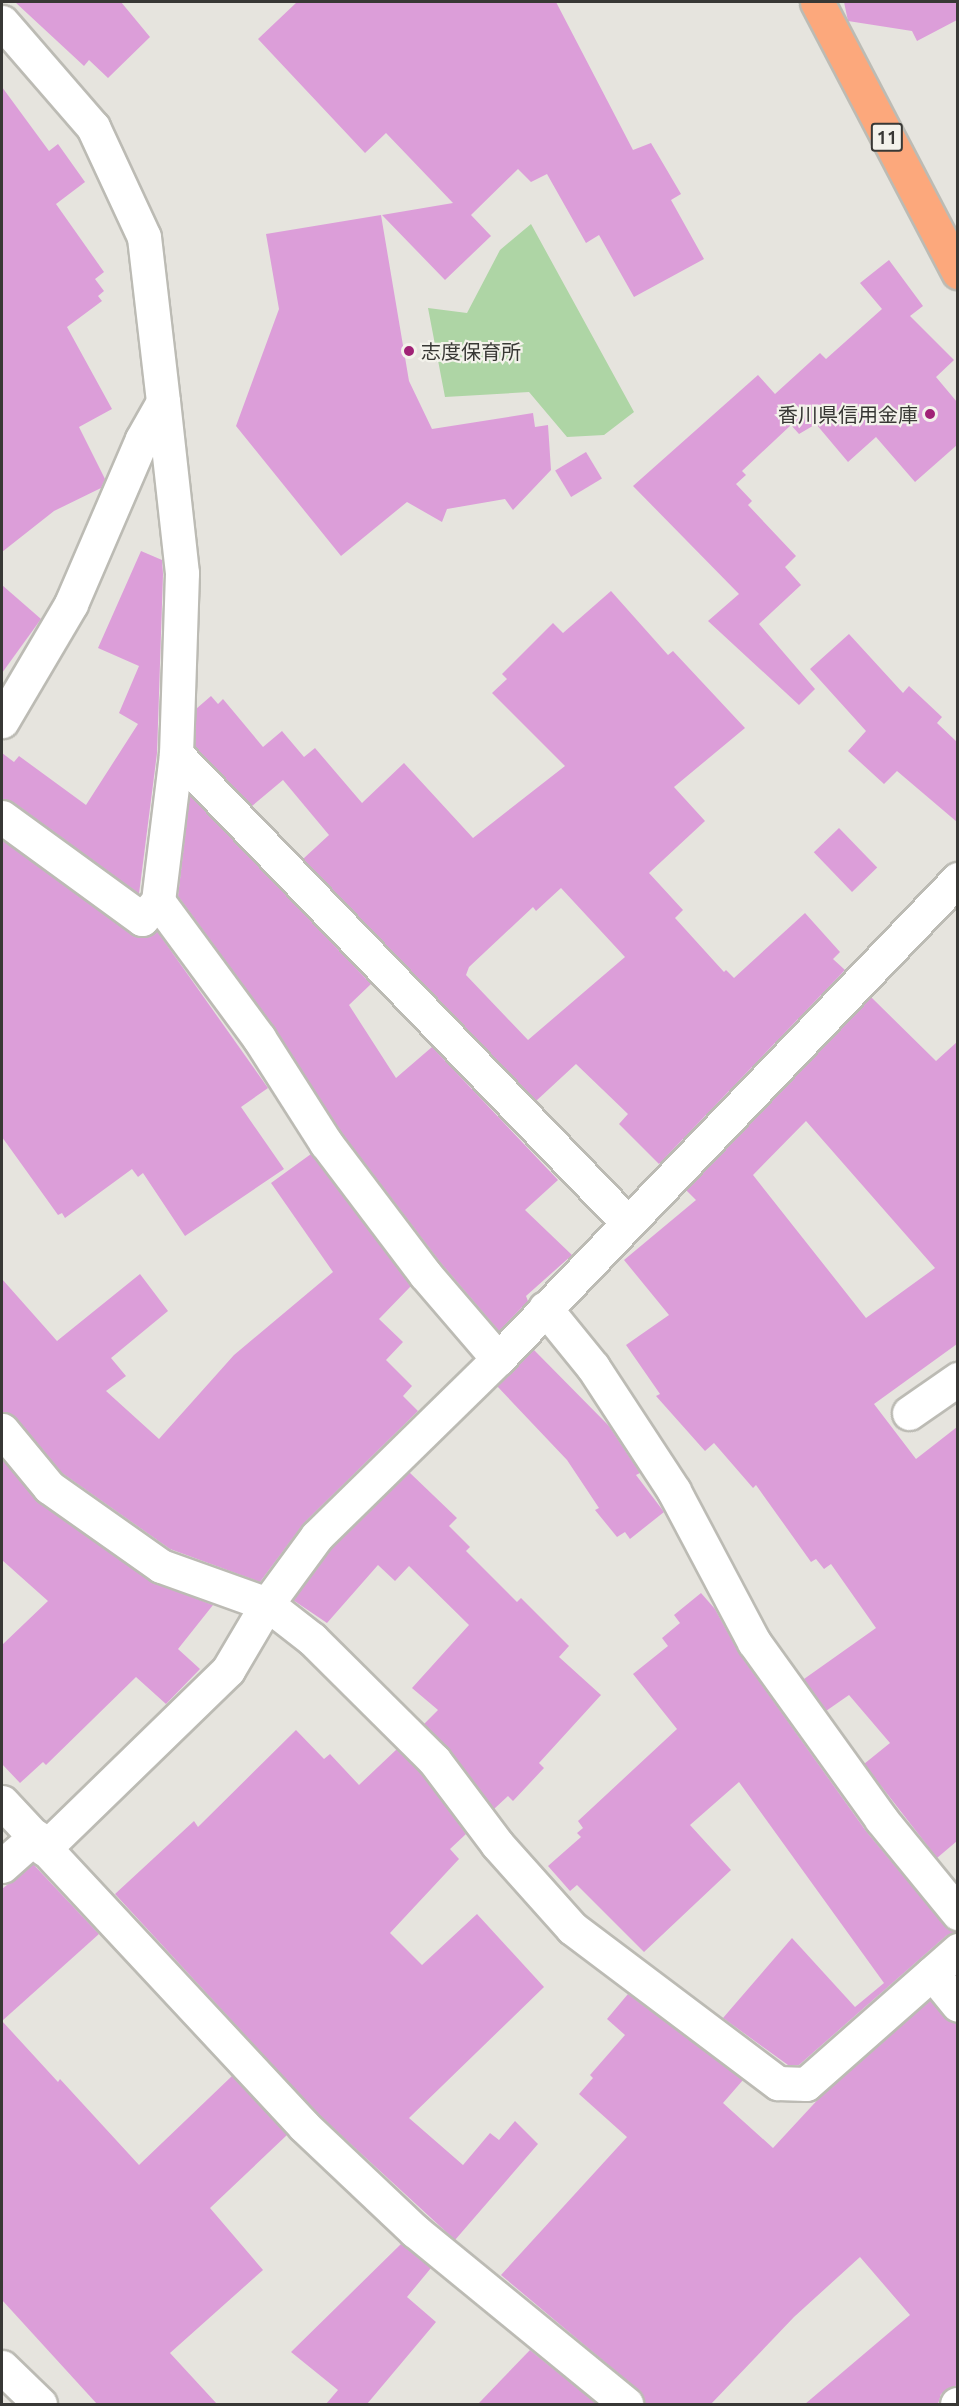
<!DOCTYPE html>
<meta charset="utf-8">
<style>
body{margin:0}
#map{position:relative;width:959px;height:2406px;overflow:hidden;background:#e6e4de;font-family:Ubuntu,"Noto Sans JP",sans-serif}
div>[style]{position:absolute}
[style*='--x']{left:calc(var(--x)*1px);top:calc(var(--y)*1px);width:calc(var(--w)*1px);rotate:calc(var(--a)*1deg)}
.green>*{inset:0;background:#aed5a5}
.building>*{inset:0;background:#dc9ed9;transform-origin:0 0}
.roads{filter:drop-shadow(2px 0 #bcbbb4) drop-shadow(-2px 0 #bcbbb4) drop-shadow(0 2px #bcbbb4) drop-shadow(0 -2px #bcbbb4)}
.minor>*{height:33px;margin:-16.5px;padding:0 16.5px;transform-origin:16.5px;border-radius:16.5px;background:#fff}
.secondary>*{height:33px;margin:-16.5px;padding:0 16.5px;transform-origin:16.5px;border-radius:16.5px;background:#fff}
.trunk>*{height:33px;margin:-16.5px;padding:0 16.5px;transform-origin:16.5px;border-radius:16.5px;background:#fca87c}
.dots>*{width:16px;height:16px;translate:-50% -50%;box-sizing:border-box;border:3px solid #f3f2eb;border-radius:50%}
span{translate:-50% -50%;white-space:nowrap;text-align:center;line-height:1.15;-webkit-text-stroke:4.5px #f3f2eb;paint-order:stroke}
.shield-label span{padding:2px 4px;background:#f3f2eb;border:2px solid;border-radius:4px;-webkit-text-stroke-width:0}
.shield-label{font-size:18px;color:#383835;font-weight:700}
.poi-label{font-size:20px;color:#383835}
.left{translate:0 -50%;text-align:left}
.right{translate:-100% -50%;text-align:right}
.frame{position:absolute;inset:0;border:3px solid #383835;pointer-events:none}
</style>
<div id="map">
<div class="green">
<i style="clip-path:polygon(531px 224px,634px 412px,604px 435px,567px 437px,529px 392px,445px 397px,428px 308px,467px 313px,500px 250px)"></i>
</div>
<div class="building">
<i style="clip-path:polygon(15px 2px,121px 2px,150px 37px,108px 78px,89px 60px,84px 66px)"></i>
<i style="clip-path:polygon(297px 2px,556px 2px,633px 150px,651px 143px,681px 194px,671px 200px,704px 259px,634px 297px,599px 235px,586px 243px,547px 174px,531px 182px,518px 169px,471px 215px,491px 236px,445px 280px,382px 215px,453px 203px,386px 133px,365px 153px,258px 39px)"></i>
<i style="clip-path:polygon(844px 2px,957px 2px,957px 20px,917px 41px,912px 31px,848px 21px)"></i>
<i style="clip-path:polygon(2px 87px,49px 151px,58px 144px,85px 182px,56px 204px,104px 272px,95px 279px,104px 291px,98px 296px,102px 301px,67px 327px,112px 409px,79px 427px,105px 479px,101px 488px,54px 511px,2px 552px)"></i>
<i style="clip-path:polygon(381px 215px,409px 381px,432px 429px,533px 413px,535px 427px,548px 425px,551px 470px,513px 510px,505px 499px,447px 509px,442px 522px,407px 502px,341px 556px,236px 426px,279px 309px,266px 234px)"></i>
<i style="clip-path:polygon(889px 260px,923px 306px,910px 316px,954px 360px,936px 377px,957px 402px,957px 445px,915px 482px,876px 437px,848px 462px,816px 424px,799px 434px,791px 425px,742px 471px,746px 475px,736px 484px,752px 501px,748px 505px,796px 556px,785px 567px,801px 585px,759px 624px,815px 689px,799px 705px,708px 621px,739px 594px,633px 486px,758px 375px,775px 394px,820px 353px,826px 359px,882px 309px,860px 283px)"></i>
<i style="left:586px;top:452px;width:31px;height:36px;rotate:59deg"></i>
<i style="clip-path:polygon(141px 551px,162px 560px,163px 574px,157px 753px,139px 894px,13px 802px,2px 799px,2px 753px,14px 762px,19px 756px,86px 805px,138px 724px,119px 713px,139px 666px,98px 648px)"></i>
<i style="clip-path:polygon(2px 585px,41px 619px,2px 673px)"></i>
<i style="clip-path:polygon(evenodd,611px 591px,668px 655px,673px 651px,745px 728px,674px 787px,705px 821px,649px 873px,683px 910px,675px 918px,724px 972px,726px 970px,734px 978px,805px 913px,840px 952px,833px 959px,845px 970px,659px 1164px,619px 1124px,628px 1114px,576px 1064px,536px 1101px,303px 859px,329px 835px,283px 780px,252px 806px,195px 747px,196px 709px,211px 696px,218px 704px,223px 699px,263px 747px,282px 731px,304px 757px,315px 748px,362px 803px,404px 763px,473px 838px,565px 766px,492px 693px,507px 679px,502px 674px,553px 623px,563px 633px,611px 591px,561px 888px,625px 957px,528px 1040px,466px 975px,469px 967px,533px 907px,536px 911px,561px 888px)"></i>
<i style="clip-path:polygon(849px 634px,903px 693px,909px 686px,942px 717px,937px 723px,957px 742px,957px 822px,897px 771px,884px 784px,848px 751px,866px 731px,810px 669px)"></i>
<i style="clip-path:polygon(190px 795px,371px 984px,349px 1005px,396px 1078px,432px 1047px,558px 1180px,525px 1210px,572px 1255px,526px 1296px,528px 1301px,499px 1331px,440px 1262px,341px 1132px,274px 1027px,178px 896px)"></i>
<i style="left:839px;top:828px;width:55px;height:35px;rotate:46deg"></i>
<i style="clip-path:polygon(2px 840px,131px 934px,148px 937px,157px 931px,268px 1088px,241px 1107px,284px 1169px,185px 1236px,143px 1173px,138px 1177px,132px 1169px,65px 1218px,62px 1213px,58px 1215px,2px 1137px)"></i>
<i style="clip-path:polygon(evenodd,871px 997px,936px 1061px,957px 1042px,957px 1344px,874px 1404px,916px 1459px,957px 1427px,957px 1841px,937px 1858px,864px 1764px,890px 1743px,849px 1695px,826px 1711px,804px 1679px,876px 1628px,831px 1564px,824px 1569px,816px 1559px,811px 1562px,756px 1485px,753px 1488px,714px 1443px,705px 1451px,656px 1396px,660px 1394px,626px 1345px,669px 1315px,624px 1260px,696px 1200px,686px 1190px,871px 997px,806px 1121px,935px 1268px,866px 1318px,753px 1175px,806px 1121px)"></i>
<i style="clip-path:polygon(311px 1154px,411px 1286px,379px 1319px,403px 1342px,386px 1360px,412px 1386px,403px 1396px,418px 1411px,304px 1523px,260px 1582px,170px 1549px,62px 1473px,16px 1418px,2px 1412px,2px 1279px,57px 1341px,140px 1274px,168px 1311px,111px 1358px,126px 1376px,106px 1391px,159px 1439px,234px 1355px,333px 1272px,271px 1183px)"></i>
<i style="clip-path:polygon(534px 1350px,609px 1426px,640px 1473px,636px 1475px,664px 1512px,630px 1539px,625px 1532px,617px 1537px,595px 1510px,599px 1508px,567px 1460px,497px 1386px)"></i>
<i style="clip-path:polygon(2px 1459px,38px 1502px,150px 1581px,213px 1605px,178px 1649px,200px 1669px,166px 1704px,136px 1677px,46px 1765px,43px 1762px,20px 1783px,2px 1764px,2px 1645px,48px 1601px,2px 1560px)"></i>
<i style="clip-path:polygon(409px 1472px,457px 1518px,449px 1526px,470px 1547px,466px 1551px,517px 1602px,521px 1598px,569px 1646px,559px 1657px,601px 1695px,539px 1763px,544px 1768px,513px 1801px,508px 1796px,494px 1809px,449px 1749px,424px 1724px,438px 1710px,412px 1688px,469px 1625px,409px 1566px,395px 1581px,378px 1565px,327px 1623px,293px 1600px,331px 1548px)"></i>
<i style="clip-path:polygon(701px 1593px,715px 1609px,739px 1653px,866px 1831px,944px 1925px,957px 1931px,946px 1936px,799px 2065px,788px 2065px,723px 2018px,792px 1938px,855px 2007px,884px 1983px,739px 1782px,690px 1825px,731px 1870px,644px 1952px,577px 1885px,570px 1891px,548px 1866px,581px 1837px,577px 1833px,583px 1828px,578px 1821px,677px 1729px,633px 1674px,668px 1646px,662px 1638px,680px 1623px,674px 1615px)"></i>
<i style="clip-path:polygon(296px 1730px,324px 1759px,330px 1754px,359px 1785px,397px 1749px,420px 1772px,466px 1834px,450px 1849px,459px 1859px,390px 1933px,422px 1965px,477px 1914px,544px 1987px,409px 2118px,463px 2165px,490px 2133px,499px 2140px,515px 2121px,538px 2144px,455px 2240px,317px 2113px,115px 1894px,194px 1821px,198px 1827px)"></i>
<i style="clip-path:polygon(33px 1864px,99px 1934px,2px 2021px,58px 2082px,60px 2079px,139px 2165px,232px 2076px,287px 2135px,210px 2208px,263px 2270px,170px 2353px,217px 2404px,97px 2404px,2px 2300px,2px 1889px)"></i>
<i style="clip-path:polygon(628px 1994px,743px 2080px,723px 2103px,773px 2148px,823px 2094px,930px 2000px,944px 2017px,957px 2023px,957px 2385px,941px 2394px,938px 2404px,805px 2404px,910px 2315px,860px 2257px,794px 2317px,711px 2404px,644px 2404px,638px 2390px,501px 2275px,627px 2137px,579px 2094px,593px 2078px,590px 2075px,625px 2035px,607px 2019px)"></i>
<i style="clip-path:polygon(401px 2244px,431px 2268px,407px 2297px,436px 2322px,367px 2404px,326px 2404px,338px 2390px,291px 2352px)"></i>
<i style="clip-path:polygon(530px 2350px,597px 2404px,478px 2404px)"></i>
</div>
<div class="roads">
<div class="minor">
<i style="--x:2;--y:22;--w:139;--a:49.1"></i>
<i style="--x:93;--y:127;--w:121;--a:65.1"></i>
<i style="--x:144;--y:237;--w:166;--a:83.4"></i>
<i style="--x:163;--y:402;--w:43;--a:119.6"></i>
<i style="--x:142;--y:439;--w:180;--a:113.3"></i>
<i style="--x:71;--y:604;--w:136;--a:120.5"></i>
<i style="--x:176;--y:754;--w:650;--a:46.06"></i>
<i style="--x:2;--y:817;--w:173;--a:36.1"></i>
<i style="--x:142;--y:919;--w:24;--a:-48"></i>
<i style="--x:158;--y:901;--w:170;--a:53.6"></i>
<i style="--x:259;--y:1038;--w:125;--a:57.5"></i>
<i style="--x:326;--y:1143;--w:164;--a:52.9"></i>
<i style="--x:425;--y:1274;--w:112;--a:49.3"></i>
<i style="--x:158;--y:901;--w:148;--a:-83"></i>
<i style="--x:176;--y:754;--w:181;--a:-88.1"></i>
<i style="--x:182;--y:573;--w:172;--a:-96.3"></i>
<i style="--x:545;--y:1308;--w:76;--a:50.9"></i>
<i style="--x:593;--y:1367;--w:148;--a:56.8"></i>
<i style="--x:674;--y:1491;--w:171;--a:62.1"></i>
<i style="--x:754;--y:1642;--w:218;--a:54.3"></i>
<i style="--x:881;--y:1819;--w:122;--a:50.7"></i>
<i style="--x:909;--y:1413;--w:60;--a:-34.8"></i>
<i style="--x:2;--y:1430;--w:74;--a:50.5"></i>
<i style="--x:49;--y:1487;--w:137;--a:35.2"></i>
<i style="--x:161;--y:1566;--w:113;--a:19.7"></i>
<i style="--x:267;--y:1604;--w:57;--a:37.9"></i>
<i style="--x:312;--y:1639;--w:172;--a:44.8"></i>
<i style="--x:434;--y:1760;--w:105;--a:53.1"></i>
<i style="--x:497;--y:1844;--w:113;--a:48.2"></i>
<i style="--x:572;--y:1928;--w:258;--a:37"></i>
<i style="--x:778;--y:2083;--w:28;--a:2"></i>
<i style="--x:806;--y:2084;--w:203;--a:-41.4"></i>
<i style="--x:2;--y:1802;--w:443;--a:47"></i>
<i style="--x:304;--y:2126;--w:153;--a:43.4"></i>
<i style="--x:415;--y:2231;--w:273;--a:39.3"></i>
<i style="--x:44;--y:1849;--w:257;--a:-44.2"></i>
<i style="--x:228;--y:1670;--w:77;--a:-59.4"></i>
<i style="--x:267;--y:1604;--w:84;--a:-53.7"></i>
<i style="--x:317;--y:1536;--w:253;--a:-44.4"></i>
<i style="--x:498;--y:1359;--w:665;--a:-46.22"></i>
<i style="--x:2;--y:1866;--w:45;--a:-41.4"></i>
<i style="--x:932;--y:1973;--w:41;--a:50.9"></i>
<i style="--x:957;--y:2404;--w:1;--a:0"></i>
</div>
<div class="secondary">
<i style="--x:2;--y:2367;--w:53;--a:44.2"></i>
</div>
<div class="trunk">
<i style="--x:817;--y:2;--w:305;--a:62.4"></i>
</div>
</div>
<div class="dots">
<i style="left:409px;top:351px;background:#a02276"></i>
<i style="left:930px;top:414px;background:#a02276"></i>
</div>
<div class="shield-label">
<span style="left:887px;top:137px">11</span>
</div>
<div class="poi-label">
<span class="left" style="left:421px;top:351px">志度保育所</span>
<span class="right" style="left:918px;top:414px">香川県信用金庫</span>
</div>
<div class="frame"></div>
</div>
